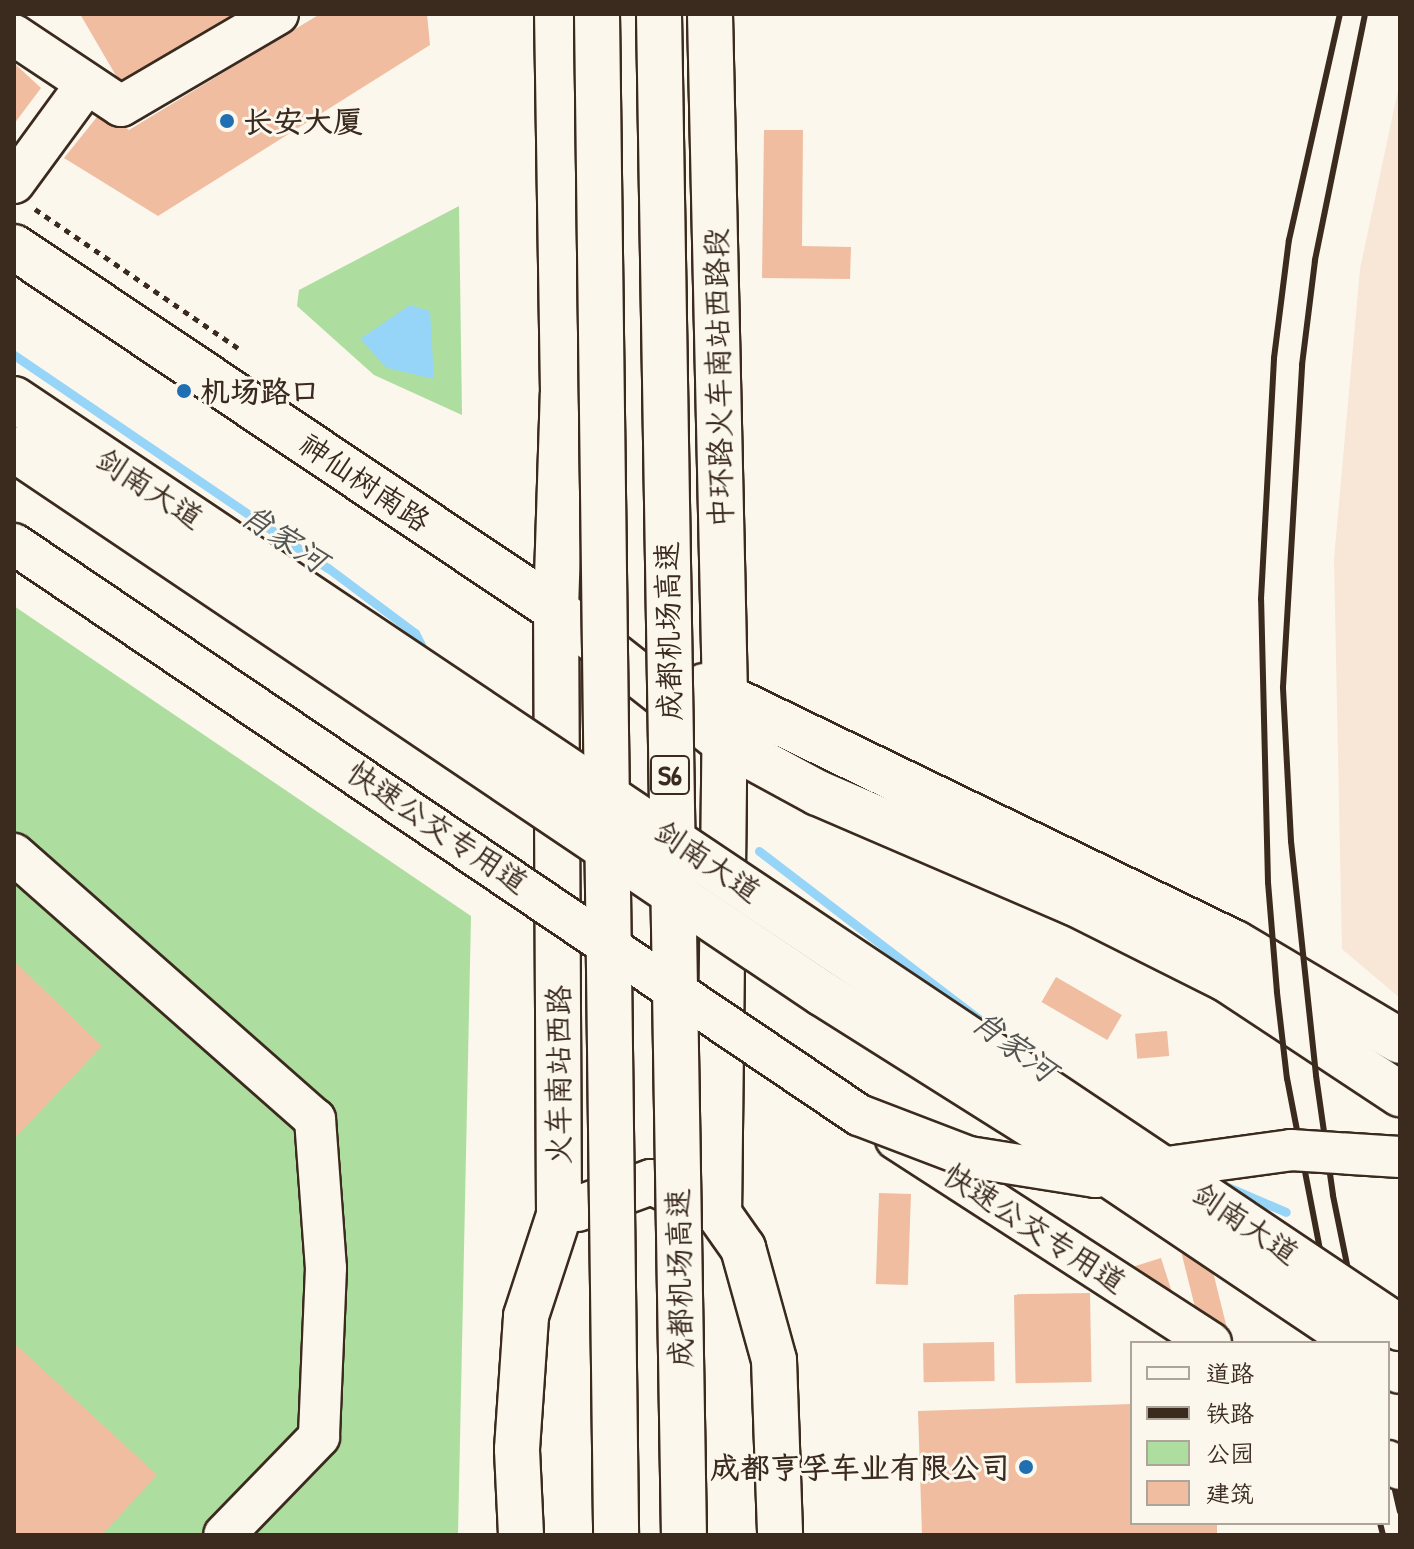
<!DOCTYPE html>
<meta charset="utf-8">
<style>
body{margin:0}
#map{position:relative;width:1414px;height:1549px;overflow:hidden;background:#fbf7ec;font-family:"Patrick Hand","LXGW WenKai TC",sans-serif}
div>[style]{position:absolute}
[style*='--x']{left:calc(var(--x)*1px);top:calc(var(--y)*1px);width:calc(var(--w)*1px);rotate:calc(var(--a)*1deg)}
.built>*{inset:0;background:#f8e6d6}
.green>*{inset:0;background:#adde9f}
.water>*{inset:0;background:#96d5f7}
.stream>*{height:9px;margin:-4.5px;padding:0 4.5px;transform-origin:4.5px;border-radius:4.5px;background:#96d5f7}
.building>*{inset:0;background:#f0bda1;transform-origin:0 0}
.path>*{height:5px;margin-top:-2.5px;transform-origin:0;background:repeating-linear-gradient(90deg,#3b2a1e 0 6px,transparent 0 12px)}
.roads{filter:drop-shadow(2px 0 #3b2a1e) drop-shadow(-2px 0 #3b2a1e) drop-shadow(0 2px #3b2a1e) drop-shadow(0 -2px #3b2a1e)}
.minor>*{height:40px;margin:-20px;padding:0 20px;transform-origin:20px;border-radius:20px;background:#fbf7ec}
.major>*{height:44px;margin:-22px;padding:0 22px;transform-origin:22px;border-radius:22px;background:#fbf7ec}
.highway>*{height:44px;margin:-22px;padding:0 22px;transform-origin:22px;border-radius:22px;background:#fbf7ec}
.rail>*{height:6px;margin:-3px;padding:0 3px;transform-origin:3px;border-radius:3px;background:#3b2a1e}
.bridges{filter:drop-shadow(2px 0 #3b2a1e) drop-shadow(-2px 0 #3b2a1e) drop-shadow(0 2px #3b2a1e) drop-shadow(0 -2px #3b2a1e)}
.minor-bridge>*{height:40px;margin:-20px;padding:0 20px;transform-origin:20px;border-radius:20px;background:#fbf7ec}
.highway-bridge>*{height:44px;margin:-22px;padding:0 22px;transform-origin:22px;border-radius:22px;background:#fbf7ec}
.dots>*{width:22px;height:22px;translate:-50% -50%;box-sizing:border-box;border:4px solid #fbf7ec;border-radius:50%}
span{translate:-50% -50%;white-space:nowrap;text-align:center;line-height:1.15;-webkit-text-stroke:6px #fbf7ec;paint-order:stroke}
.shield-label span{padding:2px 6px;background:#fbf7ec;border:2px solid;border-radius:6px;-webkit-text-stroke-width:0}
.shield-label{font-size:28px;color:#3b2a1e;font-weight:700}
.poi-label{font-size:30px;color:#3b2a1e;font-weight:700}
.left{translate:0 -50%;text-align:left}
.right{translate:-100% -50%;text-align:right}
.street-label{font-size:30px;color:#3b2a1e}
.water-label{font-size:32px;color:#525554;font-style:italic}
.frame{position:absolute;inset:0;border:16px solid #3b2a1e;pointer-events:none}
.legend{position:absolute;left:1130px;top:1341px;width:260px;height:184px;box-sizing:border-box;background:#fbf7ec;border:2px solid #aea59a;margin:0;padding:10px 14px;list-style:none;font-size:24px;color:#3b2a1e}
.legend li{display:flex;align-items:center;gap:16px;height:40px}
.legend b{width:40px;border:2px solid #aea59a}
</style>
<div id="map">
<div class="built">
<i style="clip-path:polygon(1400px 81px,1400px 998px,1342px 949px,1334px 559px,1360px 269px)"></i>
</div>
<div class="green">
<i style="clip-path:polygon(459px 206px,462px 415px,374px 375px,297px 306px,299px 290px)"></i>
<i style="clip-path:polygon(14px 606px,471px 916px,458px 1535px,14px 1535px)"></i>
</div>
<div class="water">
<i style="clip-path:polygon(410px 305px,430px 311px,434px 379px,387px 368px,360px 339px)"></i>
</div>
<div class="stream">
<i style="--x:14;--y:355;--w:379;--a:34.2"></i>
<i style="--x:328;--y:568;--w:109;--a:36.8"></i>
<i style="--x:415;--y:633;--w:25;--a:63"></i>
<i style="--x:759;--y:851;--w:285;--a:37.4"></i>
<i style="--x:1225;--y:1186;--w:66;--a:23.1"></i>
</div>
<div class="building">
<i style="clip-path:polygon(80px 14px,244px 14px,122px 86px)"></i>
<i style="clip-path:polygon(320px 14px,427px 14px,430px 45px,158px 216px,64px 158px,101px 112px,129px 130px)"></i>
<i style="clip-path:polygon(14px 63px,41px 88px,14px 124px)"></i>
<i style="clip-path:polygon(764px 130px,803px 130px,802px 246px,851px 247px,850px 279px,762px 278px)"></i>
<i style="clip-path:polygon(14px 961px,102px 1046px,14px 1139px)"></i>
<i style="left:1056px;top:977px;width:76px;height:29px;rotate:30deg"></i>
<i style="left:1167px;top:1031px;width:25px;height:32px;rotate:85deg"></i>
<i style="left:879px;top:1193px;width:32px;height:91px;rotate:2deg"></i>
<i style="left:1207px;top:1248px;width:94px;height:26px;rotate:76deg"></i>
<i style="clip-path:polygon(1161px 1258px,1177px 1308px,1129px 1268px)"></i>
<i style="left:1090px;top:1293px;width:89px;height:76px;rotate:89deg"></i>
<i style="left:994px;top:1342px;width:39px;height:71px;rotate:89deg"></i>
<i style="clip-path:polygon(14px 1343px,157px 1475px,102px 1535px,14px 1535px)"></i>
<i style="clip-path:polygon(1132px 1404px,1132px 1523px,1217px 1523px,1217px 1535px,922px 1535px,918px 1411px)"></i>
</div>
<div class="path">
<i style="--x:35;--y:209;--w:246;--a:34.4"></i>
</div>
<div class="roads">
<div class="minor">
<i style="--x:14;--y:35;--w:128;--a:33.6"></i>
<i style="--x:121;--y:106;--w:182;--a:-30.4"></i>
<i style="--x:14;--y:183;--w:120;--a:-53.8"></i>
<i style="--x:14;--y:854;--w:401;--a:41.4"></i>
<i style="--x:315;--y:1119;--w:149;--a:85.8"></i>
<i style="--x:326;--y:1268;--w:169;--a:92.4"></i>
<i style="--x:319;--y:1437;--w:136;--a:134.1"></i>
<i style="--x:896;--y:1139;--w:375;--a:32.9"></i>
</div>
<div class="major">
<i style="--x:710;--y:14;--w:683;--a:88.74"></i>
<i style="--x:725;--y:697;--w:517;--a:90.66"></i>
<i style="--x:719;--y:1214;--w:42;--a:54.8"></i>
<i style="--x:743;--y:1248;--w:116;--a:74.5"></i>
<i style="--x:774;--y:1360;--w:175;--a:88"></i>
<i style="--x:14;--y:247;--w:652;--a:33.81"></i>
<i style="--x:556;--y:610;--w:214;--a:38.2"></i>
<i style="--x:724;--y:742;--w:107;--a:28.5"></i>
<i style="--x:818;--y:793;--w:279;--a:23.3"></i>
<i style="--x:1074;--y:903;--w:170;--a:26.6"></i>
<i style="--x:1226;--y:979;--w:209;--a:33.5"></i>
<i style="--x:704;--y:686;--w:590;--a:25.83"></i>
<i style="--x:1235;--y:943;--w:192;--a:30.7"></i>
<i style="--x:577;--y:1209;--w:79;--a:-20"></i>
<i style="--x:651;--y:1182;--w:65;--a:24.6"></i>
<i style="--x:521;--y:1535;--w:86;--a:-92.7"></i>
<i style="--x:517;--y:1449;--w:133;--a:-86.1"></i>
<i style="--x:526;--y:1316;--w:106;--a:-71.9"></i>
<i style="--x:559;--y:1215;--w:605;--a:-90.28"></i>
<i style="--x:556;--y:610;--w:217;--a:-88.2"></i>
<i style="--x:563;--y:393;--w:379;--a:-90.9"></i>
</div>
<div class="highway">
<i style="--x:1388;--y:1363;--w:14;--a:34"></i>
</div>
</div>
<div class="rail">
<i style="--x:1338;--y:1343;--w:269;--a:-100.9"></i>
<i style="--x:1287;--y:1079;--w:88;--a:-96.6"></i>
<i style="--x:1277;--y:992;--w:110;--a:-94.7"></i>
<i style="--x:1268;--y:882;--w:283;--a:-91.4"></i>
<i style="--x:1261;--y:599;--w:241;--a:-86.9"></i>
<i style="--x:1274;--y:358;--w:119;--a:-82.8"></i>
<i style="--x:1289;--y:240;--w:232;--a:-77.3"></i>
<i style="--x:1363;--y:1343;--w:151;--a:-101.5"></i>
<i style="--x:1333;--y:1195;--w:121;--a:-98.1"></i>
<i style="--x:1316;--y:1075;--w:235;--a:-96.1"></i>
<i style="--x:1291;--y:841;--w:154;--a:-93"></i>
<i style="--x:1283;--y:687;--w:323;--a:-86.6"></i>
<i style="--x:1302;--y:365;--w:106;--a:-82.9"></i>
<i style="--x:1315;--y:260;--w:251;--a:-78.5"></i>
<i style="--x:1388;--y:1460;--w:53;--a:77"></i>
<i style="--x:1380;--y:1523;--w:12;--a:76"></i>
</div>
<div class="bridges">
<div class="minor-bridge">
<i style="--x:14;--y:544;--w:1020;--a:34.05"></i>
<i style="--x:859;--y:1115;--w:118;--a:20.9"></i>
<i style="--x:969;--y:1157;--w:128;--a:9"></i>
<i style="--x:1095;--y:1177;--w:198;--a:-7.8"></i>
<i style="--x:1291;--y:1150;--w:109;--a:3.7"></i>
<i style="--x:1388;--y:1461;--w:14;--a:34"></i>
</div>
<div class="highway-bridge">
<i style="--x:597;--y:14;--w:1521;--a:89.28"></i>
<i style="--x:659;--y:14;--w:1521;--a:89.06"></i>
<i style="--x:14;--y:399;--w:1669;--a:33.83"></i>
<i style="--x:14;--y:449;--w:975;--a:33.97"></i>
<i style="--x:823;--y:994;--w:326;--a:32.2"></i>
<i style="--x:1099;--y:1168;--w:313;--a:33.9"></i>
</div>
</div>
<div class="dots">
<i style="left:227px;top:121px;background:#1f6fb2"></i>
<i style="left:184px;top:391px;background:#1f6fb2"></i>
<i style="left:1026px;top:1467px;background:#1f6fb2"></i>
</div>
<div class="shield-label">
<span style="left:670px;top:775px">S6</span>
</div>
<div class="poi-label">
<span class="left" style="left:243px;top:121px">长安大厦</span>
<span class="left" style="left:200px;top:391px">机场路口</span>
<span class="right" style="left:1010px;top:1467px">成都亨孚车业有限公司</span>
</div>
<div class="street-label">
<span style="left:718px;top:378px;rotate:-91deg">中环路火车南站西路段</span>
<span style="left:365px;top:482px;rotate:34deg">神仙树南路</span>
<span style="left:150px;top:488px;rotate:33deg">剑南大道</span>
<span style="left:668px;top:631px;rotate:-91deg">成都机场高速</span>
<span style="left:438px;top:827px;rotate:34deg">快速公交专用道</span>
<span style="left:708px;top:861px;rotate:34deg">剑南大道</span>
<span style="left:558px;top:1075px;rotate:-90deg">火车南站西路</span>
<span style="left:1246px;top:1223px;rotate:34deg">剑南大道</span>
<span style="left:1035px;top:1228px;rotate:33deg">快速公交专用道</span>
<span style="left:679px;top:1278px;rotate:-91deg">成都机场高速</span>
</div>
<div class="water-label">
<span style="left:284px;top:538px;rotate:34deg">肖家河</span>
<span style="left:1014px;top:1046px;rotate:37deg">肖家河</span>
</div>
<div class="frame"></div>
<ul class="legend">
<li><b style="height:10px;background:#fbf7ec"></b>道路</li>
<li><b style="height:10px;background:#3b2a1e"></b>铁路</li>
<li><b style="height:22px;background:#adde9f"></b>公园</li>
<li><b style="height:22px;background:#f0bda1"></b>建筑</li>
</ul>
</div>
